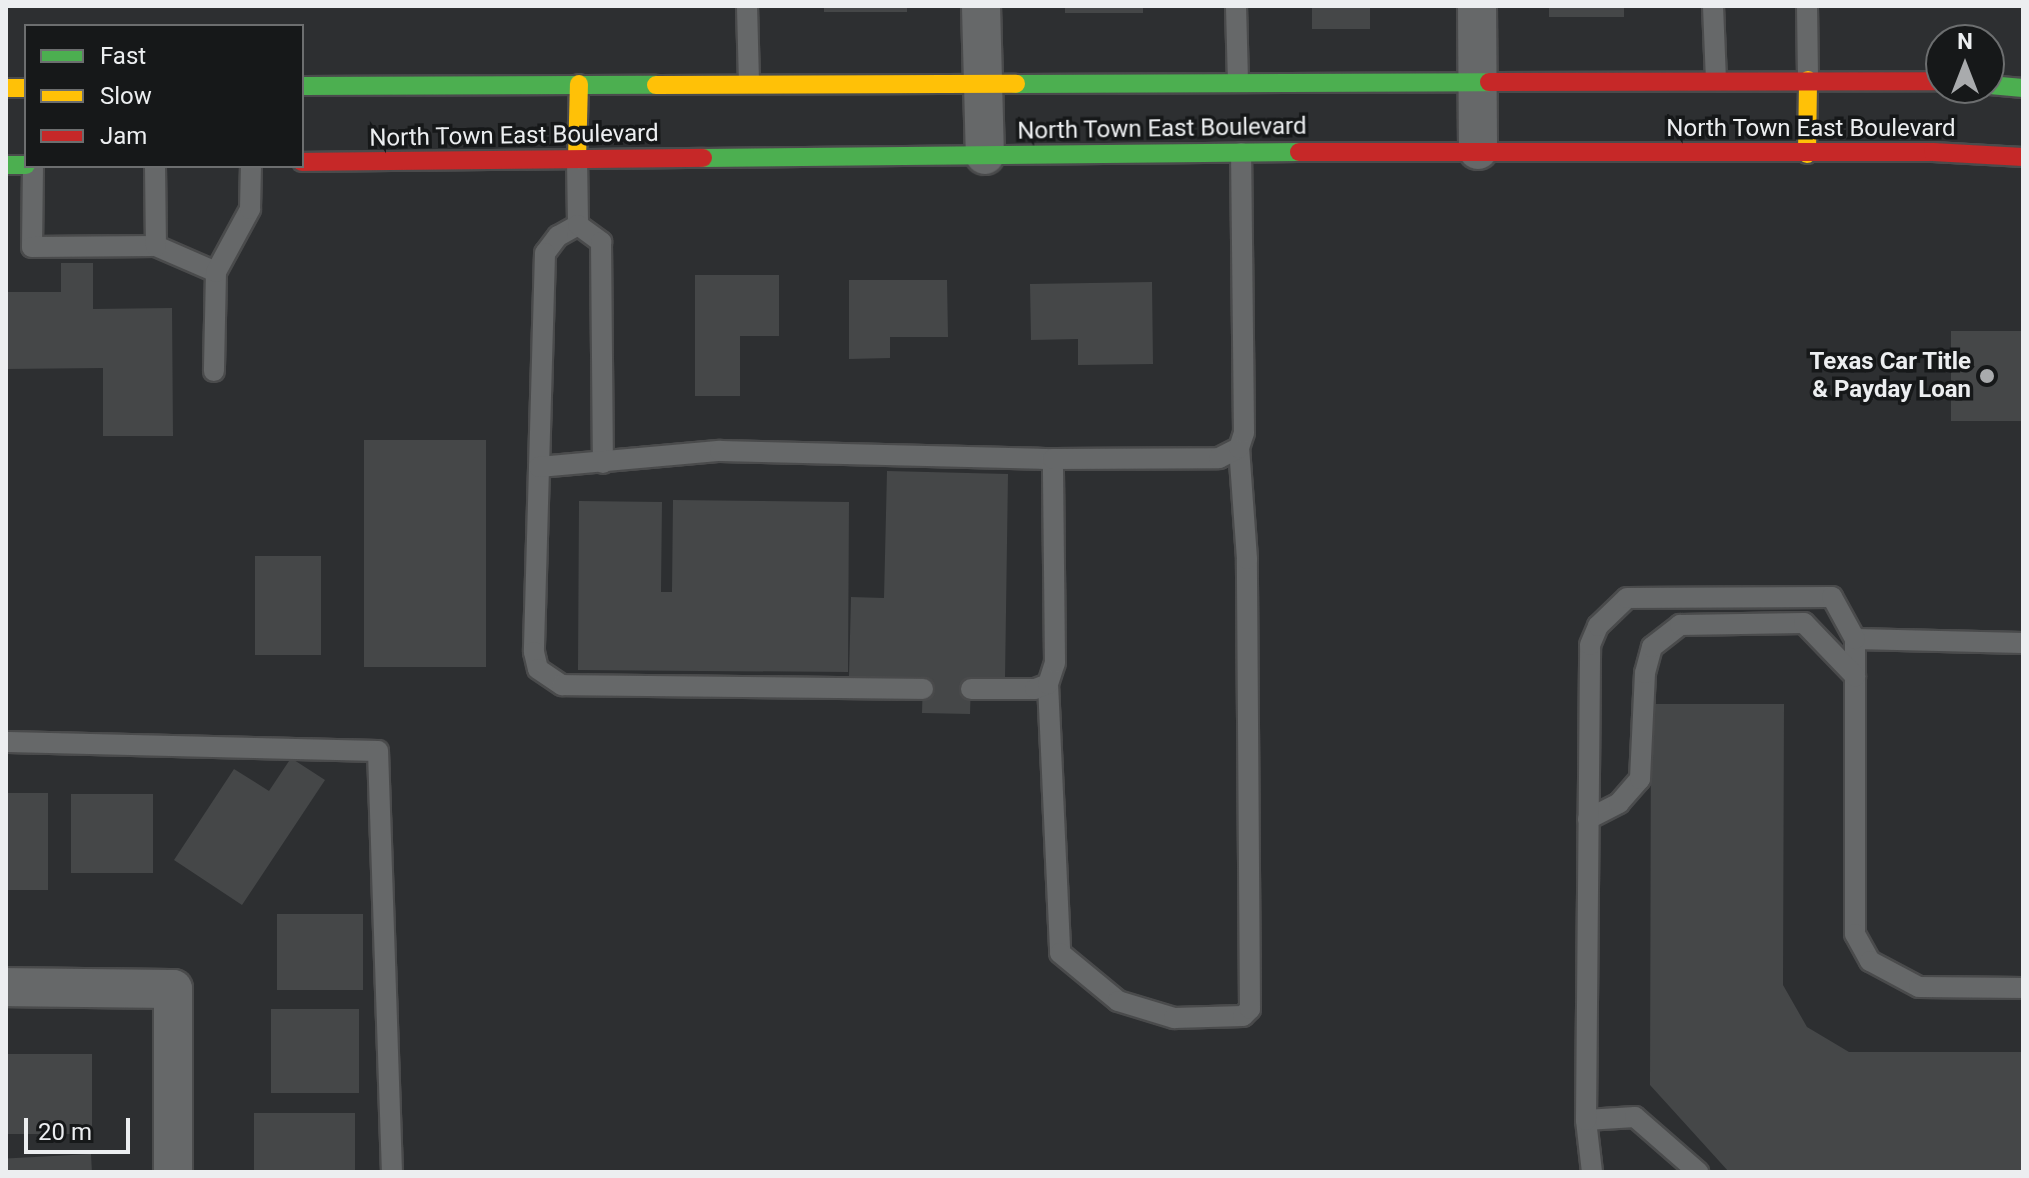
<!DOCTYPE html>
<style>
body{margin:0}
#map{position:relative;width:2029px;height:1178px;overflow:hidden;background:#2d2f31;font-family:Roboto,sans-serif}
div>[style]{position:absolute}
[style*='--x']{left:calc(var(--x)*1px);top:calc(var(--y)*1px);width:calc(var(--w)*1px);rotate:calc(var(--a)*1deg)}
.building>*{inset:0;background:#454748;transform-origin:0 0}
.roads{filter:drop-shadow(2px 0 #4a4b4c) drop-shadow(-2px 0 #4a4b4c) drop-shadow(0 2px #4a4b4c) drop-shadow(0 -2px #4a4b4c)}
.lane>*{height:20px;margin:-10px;padding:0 10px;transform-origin:10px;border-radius:10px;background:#666869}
.street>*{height:38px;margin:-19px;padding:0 19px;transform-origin:19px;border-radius:19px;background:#666869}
.fast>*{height:18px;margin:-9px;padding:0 9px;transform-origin:9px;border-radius:9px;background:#4caf50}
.slow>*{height:18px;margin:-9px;padding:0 9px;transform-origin:9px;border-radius:9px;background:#ffc107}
.jam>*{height:18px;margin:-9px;padding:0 9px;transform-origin:9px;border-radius:9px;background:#c62828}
.dots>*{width:22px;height:22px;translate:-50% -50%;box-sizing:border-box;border:4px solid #161819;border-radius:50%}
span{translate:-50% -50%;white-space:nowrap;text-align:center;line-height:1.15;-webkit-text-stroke:7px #161819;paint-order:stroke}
.street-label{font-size:24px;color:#eceef0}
.poi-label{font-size:24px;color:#eceef0;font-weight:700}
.right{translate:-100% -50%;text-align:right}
.frame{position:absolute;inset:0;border:8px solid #eceef0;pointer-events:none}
.legend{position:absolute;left:24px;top:24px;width:280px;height:144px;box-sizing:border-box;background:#161819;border:2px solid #6c6e6f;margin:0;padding:10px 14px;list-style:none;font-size:24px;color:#eceef0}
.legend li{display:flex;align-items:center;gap:16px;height:40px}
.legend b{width:40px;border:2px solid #6c6e6f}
.north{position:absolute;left:1925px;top:24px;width:80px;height:80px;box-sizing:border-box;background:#161819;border:2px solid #6c6e6f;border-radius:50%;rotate:0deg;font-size:22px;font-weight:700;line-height:32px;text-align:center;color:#eceef0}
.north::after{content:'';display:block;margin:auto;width:28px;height:36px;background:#a9abad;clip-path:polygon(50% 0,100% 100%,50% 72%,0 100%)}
.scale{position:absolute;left:24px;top:1118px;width:106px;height:36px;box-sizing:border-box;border:4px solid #eceef0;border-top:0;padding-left:10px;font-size:24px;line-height:28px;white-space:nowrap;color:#eceef0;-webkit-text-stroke:6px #161819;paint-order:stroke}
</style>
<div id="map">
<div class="building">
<i style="left:824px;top:6px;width:83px;height:6px"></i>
<i style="left:1065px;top:6px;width:78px;height:7px"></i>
<i style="left:1312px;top:6px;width:58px;height:23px"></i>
<i style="left:1549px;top:6px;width:75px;height:11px"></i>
<i style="clip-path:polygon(61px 263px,93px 263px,93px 309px,172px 308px,173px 436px,103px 436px,103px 368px,6px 369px,6px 292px,61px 292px)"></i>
<i style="clip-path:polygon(695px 275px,779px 275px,779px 336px,740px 336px,740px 396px,695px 396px)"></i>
<i style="clip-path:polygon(849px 280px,947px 280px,948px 337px,890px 337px,890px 358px,849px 359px)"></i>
<i style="clip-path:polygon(1152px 282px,1153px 364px,1078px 365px,1078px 339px,1031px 340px,1030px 284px)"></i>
<i style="left:1951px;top:331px;width:72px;height:90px"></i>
<i style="left:364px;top:440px;width:122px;height:227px"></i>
<i style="clip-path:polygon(887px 471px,1008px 474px,1005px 680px,971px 680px,970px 714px,922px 713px,923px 677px,849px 676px,851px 597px,884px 598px)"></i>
<i style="clip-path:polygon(673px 500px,849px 502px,848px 672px,578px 670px,579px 501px,662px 502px,661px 592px,672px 592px)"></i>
<i style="left:255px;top:556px;width:66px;height:99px"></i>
<i style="clip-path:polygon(1651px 704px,1784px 704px,1783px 985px,1807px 1027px,1849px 1052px,2023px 1052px,2023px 1172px,1729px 1172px,1650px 1085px)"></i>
<i style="clip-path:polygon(291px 758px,325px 780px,242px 905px,174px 860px,234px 769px,269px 791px)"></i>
<i style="left:6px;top:793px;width:42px;height:97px"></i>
<i style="left:71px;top:794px;width:82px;height:79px"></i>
<i style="left:277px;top:914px;width:86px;height:76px"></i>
<i style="left:271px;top:1009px;width:88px;height:84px"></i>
<i style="left:6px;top:1054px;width:86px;height:80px"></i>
<i style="left:254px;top:1113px;width:101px;height:59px"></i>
<i style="left:91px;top:1154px;width:18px;height:85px;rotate:87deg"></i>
</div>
<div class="roads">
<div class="lane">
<i style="--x:747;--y:6;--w:77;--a:88.5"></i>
<i style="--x:1236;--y:6;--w:75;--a:88.5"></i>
<i style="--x:1713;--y:6;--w:74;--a:87.7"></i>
<i style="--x:1807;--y:6;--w:74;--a:89.2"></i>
<i style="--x:577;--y:159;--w:66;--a:89.1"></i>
<i style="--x:578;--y:225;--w:23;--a:151"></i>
<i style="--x:558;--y:236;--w:21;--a:127"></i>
<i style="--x:545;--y:253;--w:399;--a:91.6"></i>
<i style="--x:534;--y:652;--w:17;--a:77"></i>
<i style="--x:538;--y:669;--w:29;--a:34"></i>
<i style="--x:562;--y:685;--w:361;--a:0.6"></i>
<i style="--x:33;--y:166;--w:81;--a:90.7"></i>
<i style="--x:32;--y:247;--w:124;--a:-0.5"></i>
<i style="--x:156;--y:246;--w:65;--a:23.4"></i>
<i style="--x:216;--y:272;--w:99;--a:91.2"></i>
<i style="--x:155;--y:166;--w:80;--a:89.3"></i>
<i style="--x:578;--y:225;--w:29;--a:36"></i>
<i style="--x:601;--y:242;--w:221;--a:89.5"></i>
<i style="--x:216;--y:272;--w:72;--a:-61.6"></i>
<i style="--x:250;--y:209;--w:43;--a:-88.7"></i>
<i style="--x:539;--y:467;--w:182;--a:-5.1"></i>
<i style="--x:720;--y:451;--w:333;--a:1.4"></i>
<i style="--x:2023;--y:643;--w:168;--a:-178.6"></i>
<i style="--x:1855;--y:639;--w:295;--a:90"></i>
<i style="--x:1855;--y:934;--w:31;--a:61"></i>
<i style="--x:1870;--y:961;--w:55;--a:28"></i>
<i style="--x:1919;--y:987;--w:104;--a:0.6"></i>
<i style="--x:1048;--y:684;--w:269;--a:87.4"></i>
<i style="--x:1060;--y:953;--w:75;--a:39.6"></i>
<i style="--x:1118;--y:1001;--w:59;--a:16.9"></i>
<i style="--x:1174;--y:1018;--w:69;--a:-1.7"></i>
<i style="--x:1243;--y:1016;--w:10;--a:-45"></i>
<i style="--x:1250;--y:1009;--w:450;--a:-90.4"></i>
<i style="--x:1247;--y:559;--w:111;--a:-94.1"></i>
<i style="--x:971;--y:689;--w:64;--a:0"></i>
<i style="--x:1035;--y:689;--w:14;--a:-21"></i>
<i style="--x:1048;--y:684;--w:22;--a:-72"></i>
<i style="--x:1055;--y:663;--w:204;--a:-90.6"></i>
<i style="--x:1053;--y:459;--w:166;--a:-0.3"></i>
<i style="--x:1219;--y:458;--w:22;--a:-27"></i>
<i style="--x:1239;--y:448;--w:16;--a:-72"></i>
<i style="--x:1244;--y:433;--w:280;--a:-90.6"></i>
<i style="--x:6;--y:742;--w:372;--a:1.4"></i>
<i style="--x:378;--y:751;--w:421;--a:88.1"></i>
<i style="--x:1588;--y:819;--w:35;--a:-27"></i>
<i style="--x:1619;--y:803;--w:32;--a:-49"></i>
<i style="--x:1640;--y:779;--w:106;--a:-87.3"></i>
<i style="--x:1645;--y:673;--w:27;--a:-75"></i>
<i style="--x:1652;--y:647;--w:36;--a:-38"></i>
<i style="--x:1680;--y:625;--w:124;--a:-0.9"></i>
<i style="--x:1804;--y:623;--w:74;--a:46.1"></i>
<i style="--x:1586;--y:1120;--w:49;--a:-3.5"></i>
<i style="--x:1635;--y:1117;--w:84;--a:41.1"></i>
<i style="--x:1592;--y:1172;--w:52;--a:-96.6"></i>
<i style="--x:1586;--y:1120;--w:475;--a:-89.5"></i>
<i style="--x:1590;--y:645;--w:21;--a:-67"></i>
<i style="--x:1598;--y:626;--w:40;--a:-44"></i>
<i style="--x:1627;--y:598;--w:205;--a:-0.3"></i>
<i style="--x:1832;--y:597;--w:48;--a:61.3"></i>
</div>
<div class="street">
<i style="--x:981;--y:6;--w:149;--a:88.5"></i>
<i style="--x:1477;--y:6;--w:144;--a:89.6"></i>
<i style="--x:6;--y:987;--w:167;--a:0.7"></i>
<i style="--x:173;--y:989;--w:183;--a:90"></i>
</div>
<div class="fast">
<i style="--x:1016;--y:84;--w:473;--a:-0.2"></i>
<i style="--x:1989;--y:85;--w:34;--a:5"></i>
<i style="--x:302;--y:86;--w:354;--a:-0.2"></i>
<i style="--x:703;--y:158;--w:596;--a:-0.58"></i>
<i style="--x:6;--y:165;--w:20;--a:0"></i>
</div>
<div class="slow">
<i style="--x:656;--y:85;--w:360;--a:-0.2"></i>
<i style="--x:6;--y:88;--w:20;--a:0"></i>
<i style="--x:1807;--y:154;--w:74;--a:-89.2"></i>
<i style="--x:577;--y:159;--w:75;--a:-88.5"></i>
</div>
<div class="jam">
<i style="--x:1489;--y:82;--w:452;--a:-0.1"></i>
<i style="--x:1299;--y:152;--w:634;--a:0"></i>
<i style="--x:1933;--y:152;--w:90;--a:3.2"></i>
<i style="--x:302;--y:162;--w:401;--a:-0.6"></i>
</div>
</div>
<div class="dots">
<i style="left:1987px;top:376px;background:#a9abad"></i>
</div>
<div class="street-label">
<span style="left:1162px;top:129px;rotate:-1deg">North Town East Boulevard</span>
<span style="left:1811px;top:129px">North Town East Boulevard</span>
<span style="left:514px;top:136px;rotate:-1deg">North Town East Boulevard</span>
</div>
<div class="poi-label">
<span class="right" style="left:1971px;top:376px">Texas Car Title<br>&amp; Payday Loan</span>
</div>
<div class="frame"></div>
<ul class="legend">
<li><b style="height:10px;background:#4caf50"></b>Fast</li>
<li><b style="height:10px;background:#ffc107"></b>Slow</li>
<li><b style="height:10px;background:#c62828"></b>Jam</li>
</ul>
<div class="north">N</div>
<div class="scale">20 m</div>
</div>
